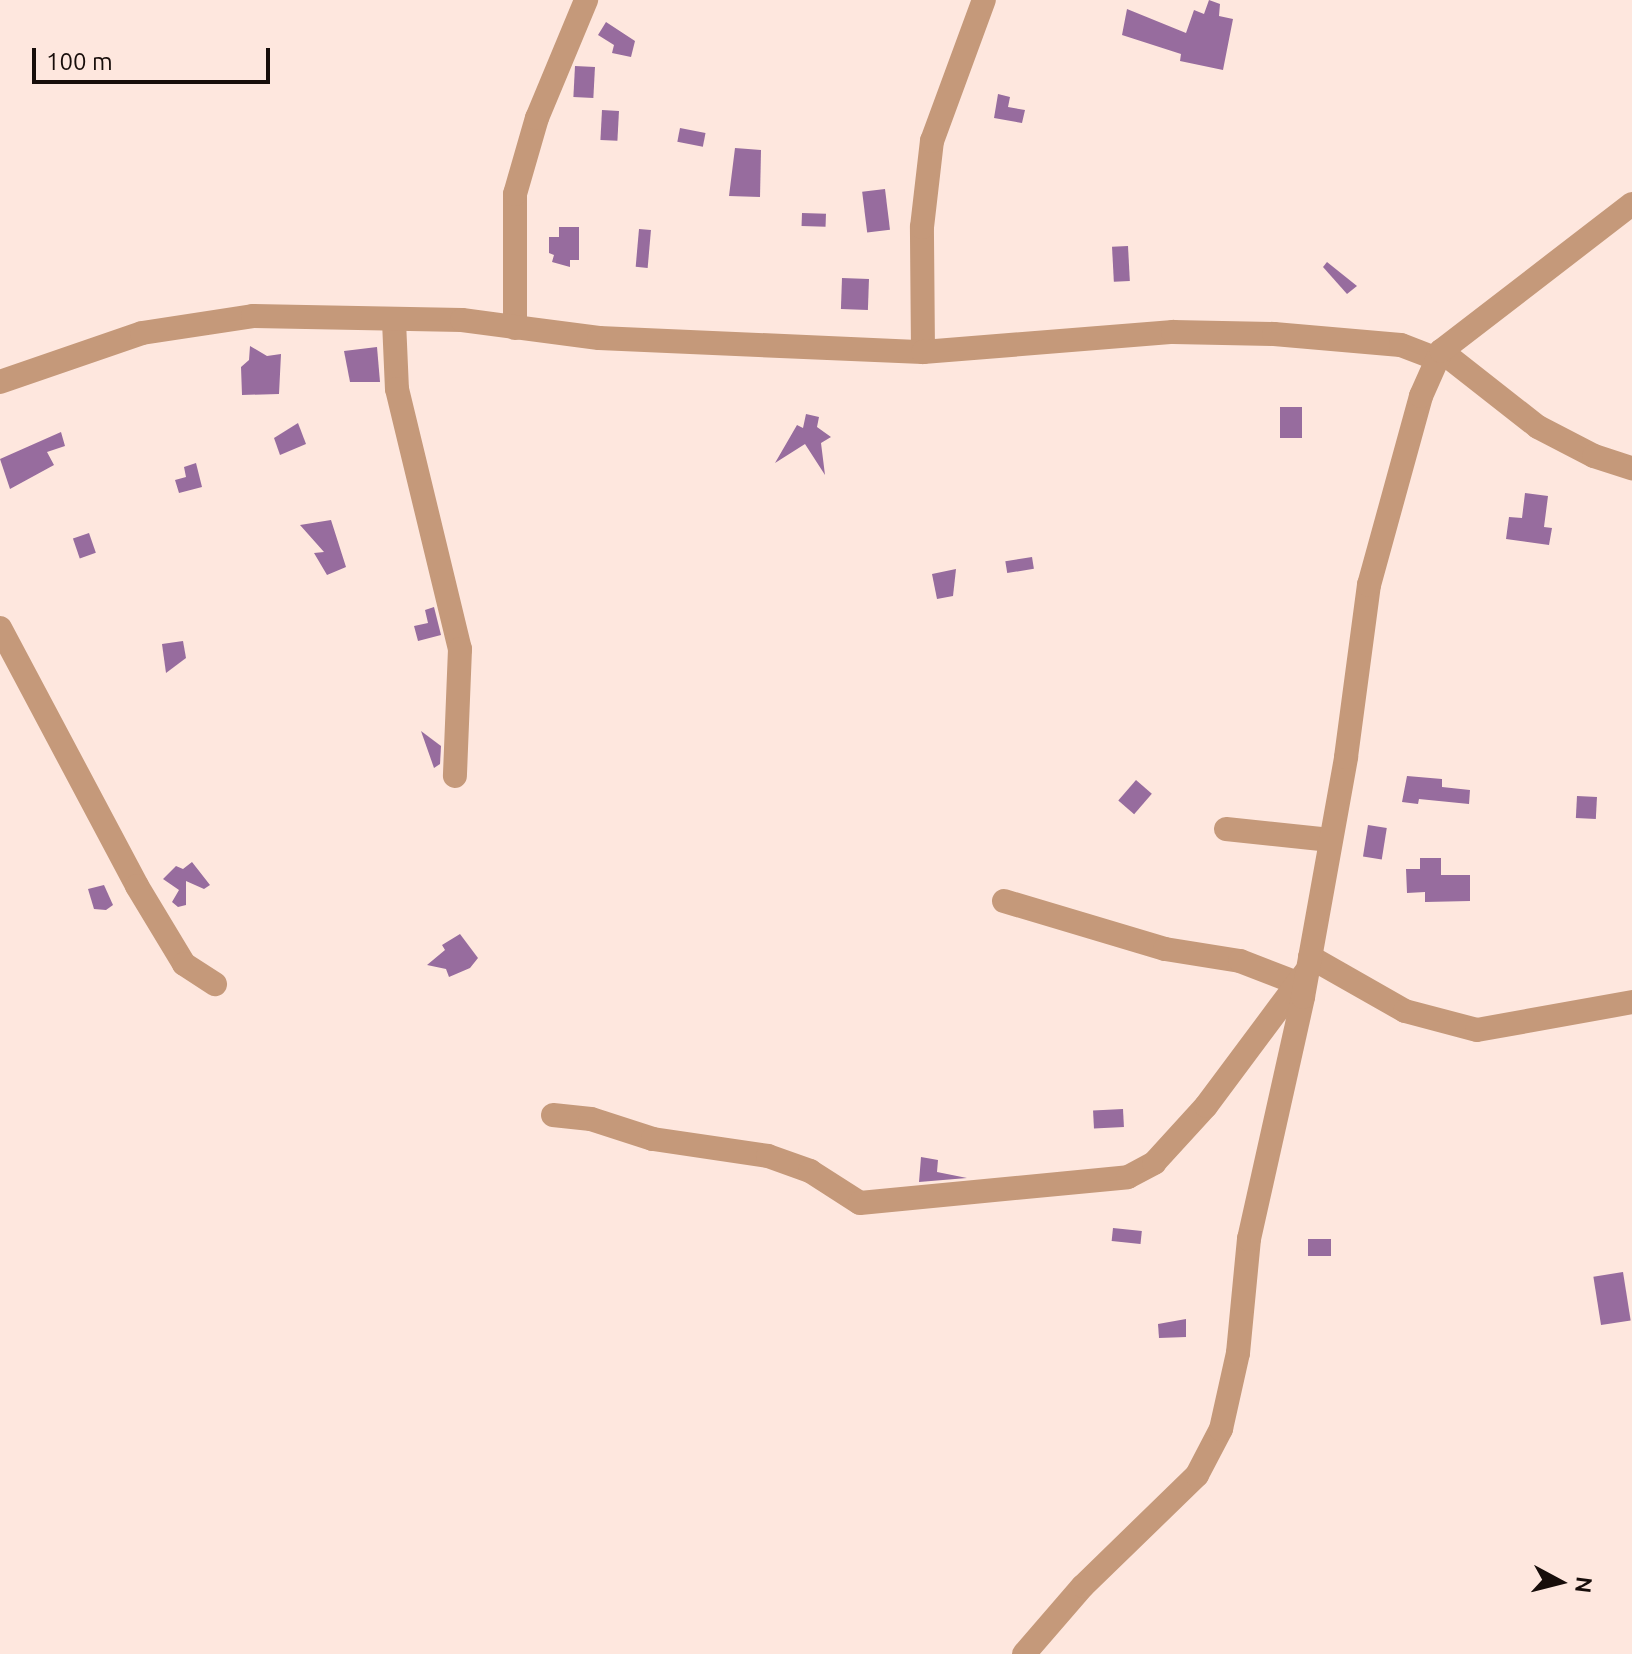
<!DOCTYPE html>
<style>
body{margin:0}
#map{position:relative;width:1632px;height:1654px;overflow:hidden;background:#fee7de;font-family:Ubuntu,sans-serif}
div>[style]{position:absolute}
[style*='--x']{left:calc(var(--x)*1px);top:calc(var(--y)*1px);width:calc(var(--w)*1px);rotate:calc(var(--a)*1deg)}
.building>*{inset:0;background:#976c9e;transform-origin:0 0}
.minor>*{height:24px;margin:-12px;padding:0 12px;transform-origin:12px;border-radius:12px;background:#c5997a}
span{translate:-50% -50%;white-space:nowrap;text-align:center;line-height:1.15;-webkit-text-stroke:6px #fee7de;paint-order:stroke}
.north{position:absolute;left:1520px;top:1542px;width:80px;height:80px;-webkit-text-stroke:6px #fee7de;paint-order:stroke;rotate:97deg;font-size:22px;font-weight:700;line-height:32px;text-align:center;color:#170d0a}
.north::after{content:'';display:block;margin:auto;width:28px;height:36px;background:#170d0a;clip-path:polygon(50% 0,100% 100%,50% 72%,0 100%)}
.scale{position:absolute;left:32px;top:48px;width:238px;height:36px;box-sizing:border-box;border:4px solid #170d0a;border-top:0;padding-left:10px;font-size:24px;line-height:28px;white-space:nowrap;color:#170d0a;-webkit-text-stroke:6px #fee7de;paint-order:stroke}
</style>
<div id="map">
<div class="building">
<i style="clip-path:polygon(1209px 0,1220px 4px,1219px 16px,1233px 19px,1223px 70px,1180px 61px,1181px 54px,1122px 35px,1127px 9px,1186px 33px,1194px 10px,1204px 14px)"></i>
<i style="clip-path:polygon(606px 22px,635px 41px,631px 57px,612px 53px,614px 45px,598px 35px)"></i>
<i style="left:575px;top:66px;width:20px;height:31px;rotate:3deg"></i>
<i style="clip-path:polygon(998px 94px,1010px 97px,1008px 107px,1025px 110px,1022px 123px,994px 118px)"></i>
<i style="left:602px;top:110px;width:17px;height:30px;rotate:3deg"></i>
<i style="left:680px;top:128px;width:26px;height:14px;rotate:11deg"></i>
<i style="clip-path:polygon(735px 148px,761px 150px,760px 197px,729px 196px)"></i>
<i style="left:885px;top:189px;width:41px;height:23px;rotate:83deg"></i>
<i style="left:802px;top:213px;width:24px;height:13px;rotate:2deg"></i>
<i style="clip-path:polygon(559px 227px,579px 227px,579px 260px,570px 260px,570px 267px,552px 262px,554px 255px,549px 253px,549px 237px,559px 237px)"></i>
<i style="left:639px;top:229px;width:12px;height:38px;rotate:5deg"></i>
<i style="left:1128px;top:246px;width:35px;height:16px;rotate:87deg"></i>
<i style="clip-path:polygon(1327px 262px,1357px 286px,1347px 294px,1323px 267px)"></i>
<i style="left:842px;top:278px;width:27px;height:31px;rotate:2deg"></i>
<i style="clip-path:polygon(250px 346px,267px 356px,281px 354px,279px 394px,242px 395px,241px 367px,249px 360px)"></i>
<i style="clip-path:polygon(377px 347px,380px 382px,350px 382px,344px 351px)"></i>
<i style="left:1280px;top:407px;width:22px;height:31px"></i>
<i style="clip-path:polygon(806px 414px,819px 417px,817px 427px,831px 437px,821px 443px,825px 475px,805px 444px,775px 463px,797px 425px,803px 428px)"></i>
<i style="clip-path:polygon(298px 423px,306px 444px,280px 455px,274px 438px)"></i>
<i style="clip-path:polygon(61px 432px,65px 446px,47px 452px,54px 465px,10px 489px,0 459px)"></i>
<i style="clip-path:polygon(196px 463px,202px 487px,179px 493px,175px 480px,186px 477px,184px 467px)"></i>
<i style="clip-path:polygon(1525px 493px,1548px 496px,1544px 527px,1552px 528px,1549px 545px,1506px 539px,1509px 517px,1522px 518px)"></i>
<i style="clip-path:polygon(331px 520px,346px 567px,327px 575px,314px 553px,324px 552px,300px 525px)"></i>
<i style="left:89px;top:533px;width:21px;height:17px;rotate:71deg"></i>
<i style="left:1032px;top:557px;width:12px;height:27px;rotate:81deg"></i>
<i style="clip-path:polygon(956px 569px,953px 596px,937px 599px,932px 574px)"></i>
<i style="clip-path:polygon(434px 607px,441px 635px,418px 641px,414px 626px,428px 623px,425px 610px)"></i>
<i style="clip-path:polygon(183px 641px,186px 658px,166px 673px,162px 644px)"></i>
<i style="clip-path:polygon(421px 731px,441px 746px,440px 764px,434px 768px)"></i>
<i style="clip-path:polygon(1407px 776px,1442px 779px,1442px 787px,1470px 790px,1469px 804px,1419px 799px,1418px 804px,1402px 802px)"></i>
<i style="left:1136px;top:780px;width:21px;height:27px;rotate:41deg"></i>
<i style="left:1577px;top:796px;width:20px;height:22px;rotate:3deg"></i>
<i style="left:1368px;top:825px;width:19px;height:32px;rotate:9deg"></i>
<i style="clip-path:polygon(1420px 858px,1441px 858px,1441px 875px,1470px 875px,1470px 901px,1425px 902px,1425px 892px,1407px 893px,1406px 869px,1420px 869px)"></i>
<i style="clip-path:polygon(192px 862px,210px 885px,204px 889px,186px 881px,186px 905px,178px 907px,172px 902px,179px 890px,163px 879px,176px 866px,183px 869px)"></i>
<i style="clip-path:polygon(104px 885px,113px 905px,106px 910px,94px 909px,88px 889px)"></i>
<i style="clip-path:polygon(460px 934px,478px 958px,470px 968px,449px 977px,446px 969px,427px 965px,445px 950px,442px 945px)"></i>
<i style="left:1123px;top:1109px;width:18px;height:30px;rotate:87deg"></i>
<i style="clip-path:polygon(921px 1157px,938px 1160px,937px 1172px,967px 1178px,919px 1182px)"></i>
<i style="left:1113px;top:1228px;width:29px;height:13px;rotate:6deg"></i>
<i style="left:1308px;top:1239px;width:23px;height:17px"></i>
<i style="left:1623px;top:1272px;width:49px;height:30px;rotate:81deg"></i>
<i style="clip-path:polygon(1186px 1319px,1186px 1337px,1159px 1338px,1158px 1324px)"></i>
</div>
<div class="minor">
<i style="--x:394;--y:321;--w:68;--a:87.5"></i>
<i style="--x:397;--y:389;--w:268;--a:76.4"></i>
<i style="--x:460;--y:649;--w:127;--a:92.3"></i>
<i style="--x:515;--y:328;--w:134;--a:-90"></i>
<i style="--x:515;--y:194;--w:79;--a:-73.9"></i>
<i style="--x:537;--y:118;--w:128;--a:-67.4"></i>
<i style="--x:1441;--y:351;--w:123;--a:38.1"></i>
<i style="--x:1538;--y:427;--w:63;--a:27.4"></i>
<i style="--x:1594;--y:456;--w:40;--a:18"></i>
<i style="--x:923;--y:352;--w:125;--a:-90.5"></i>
<i style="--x:922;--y:227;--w:87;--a:-83.4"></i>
<i style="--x:932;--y:141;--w:150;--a:-69.8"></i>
<i style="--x:0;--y:382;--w:150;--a:-19"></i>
<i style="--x:142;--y:333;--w:112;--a:-8.7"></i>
<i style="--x:253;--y:316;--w:209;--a:1.1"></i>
<i style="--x:462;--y:320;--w:138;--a:7.5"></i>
<i style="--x:599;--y:338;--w:324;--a:2.5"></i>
<i style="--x:923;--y:352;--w:251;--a:-4.6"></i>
<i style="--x:1173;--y:332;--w:101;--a:1.1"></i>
<i style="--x:1274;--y:334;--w:127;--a:5"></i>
<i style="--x:1401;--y:345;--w:40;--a:21"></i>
<i style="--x:0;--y:628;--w:292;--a:62"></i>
<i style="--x:137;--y:886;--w:91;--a:58.9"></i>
<i style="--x:184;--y:964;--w:37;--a:33"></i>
<i style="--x:1226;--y:829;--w:105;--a:6"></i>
<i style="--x:1004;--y:901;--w:168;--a:16.6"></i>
<i style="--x:1165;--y:949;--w:76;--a:9.1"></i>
<i style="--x:1240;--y:961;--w:61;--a:21.1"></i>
<i style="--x:1310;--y:957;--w:109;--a:29.6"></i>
<i style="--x:1405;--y:1011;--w:74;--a:14.8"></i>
<i style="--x:1477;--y:1030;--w:158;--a:-10.2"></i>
<i style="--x:553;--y:1115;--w:38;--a:6"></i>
<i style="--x:591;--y:1119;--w:65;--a:17.9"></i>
<i style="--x:653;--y:1139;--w:116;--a:8.4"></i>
<i style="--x:768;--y:1156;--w:45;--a:19.7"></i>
<i style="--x:810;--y:1171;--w:59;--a:32.6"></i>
<i style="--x:860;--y:1203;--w:269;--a:-5.5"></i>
<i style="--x:1128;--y:1177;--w:30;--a:-28"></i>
<i style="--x:1154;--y:1163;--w:77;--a:-47.6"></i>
<i style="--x:1206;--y:1106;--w:167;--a:-53.3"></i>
<i style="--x:1024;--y:1654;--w:90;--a:-49.1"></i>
<i style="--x:1083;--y:1586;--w:159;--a:-44.2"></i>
<i style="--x:1197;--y:1475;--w:52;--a:-62.4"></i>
<i style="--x:1221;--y:1429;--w:78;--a:-77.4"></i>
<i style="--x:1238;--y:1353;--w:115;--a:-84.5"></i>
<i style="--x:1249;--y:1239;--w:248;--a:-77.4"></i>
<i style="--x:1303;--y:997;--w:244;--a:-79.8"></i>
<i style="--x:1346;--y:757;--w:174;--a:-82.4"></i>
<i style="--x:1369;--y:585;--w:196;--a:-74.6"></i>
<i style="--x:1421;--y:396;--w:49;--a:-66"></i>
<i style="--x:1441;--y:351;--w:241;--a:-37.6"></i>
</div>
<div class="north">N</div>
<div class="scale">100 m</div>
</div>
